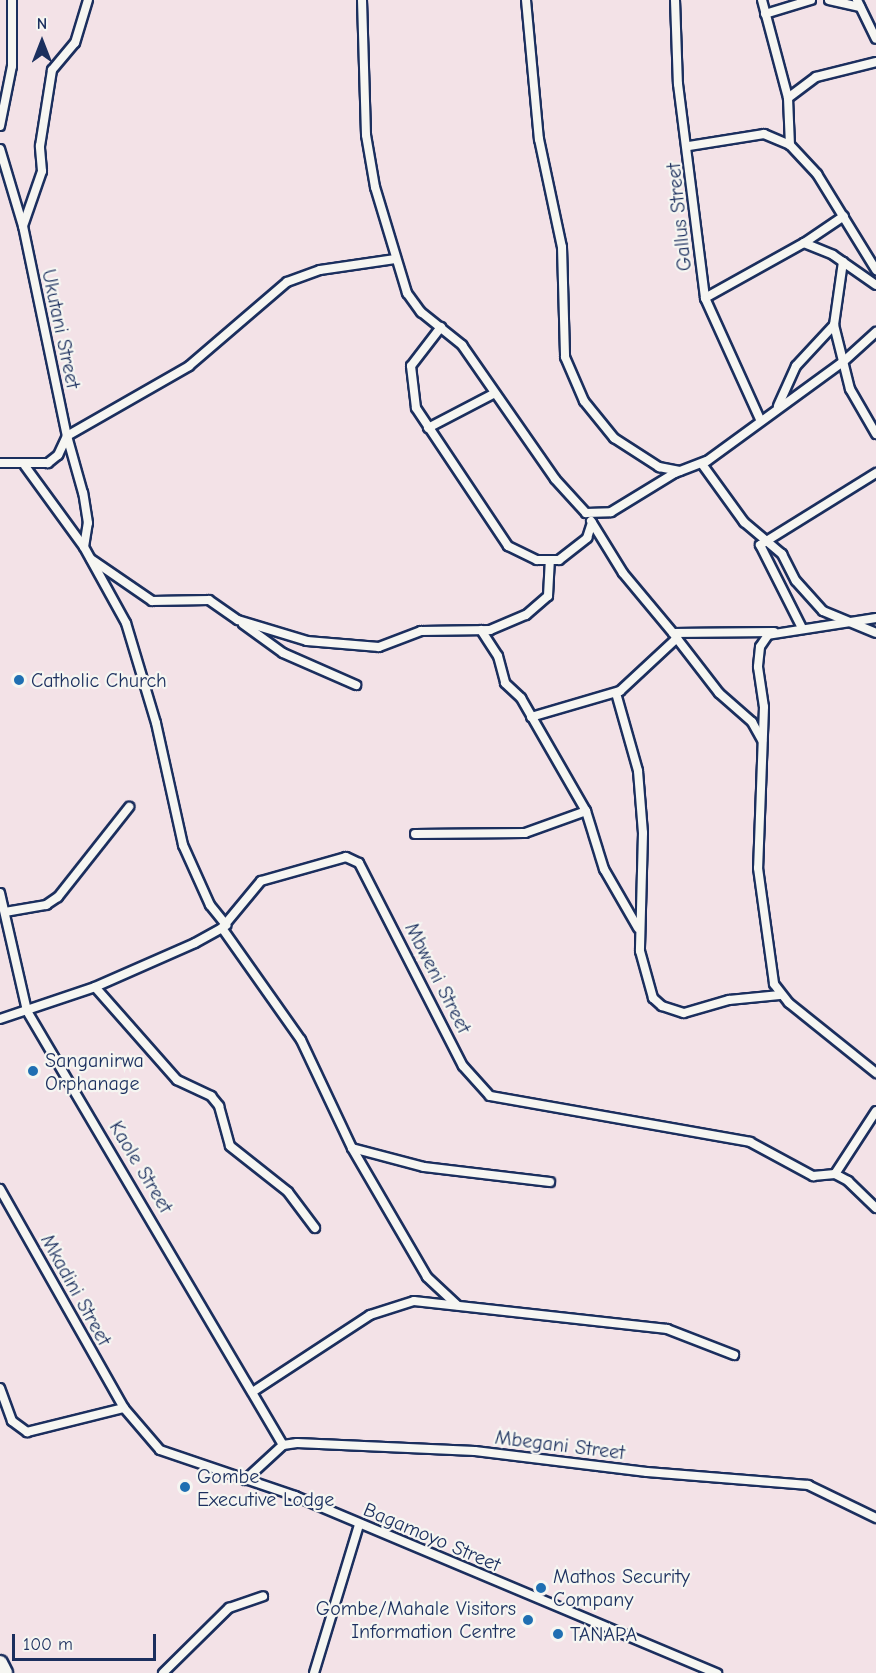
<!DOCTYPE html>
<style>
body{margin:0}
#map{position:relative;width:876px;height:1673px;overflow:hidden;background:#f3e2e7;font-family:"Comic Neue",sans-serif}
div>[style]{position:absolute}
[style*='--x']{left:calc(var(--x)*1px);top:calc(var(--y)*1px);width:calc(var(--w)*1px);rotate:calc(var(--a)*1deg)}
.roads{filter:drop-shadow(2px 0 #1b2f5e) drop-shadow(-2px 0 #1b2f5e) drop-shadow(0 2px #1b2f5e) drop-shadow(0 -2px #1b2f5e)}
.minor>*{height:8px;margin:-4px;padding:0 4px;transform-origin:4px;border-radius:4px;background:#f6f6f2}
.primary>*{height:14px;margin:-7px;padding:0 7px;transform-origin:7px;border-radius:7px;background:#f6f6f2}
.dots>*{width:16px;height:16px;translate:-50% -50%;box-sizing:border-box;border:3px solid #f6f6f2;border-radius:50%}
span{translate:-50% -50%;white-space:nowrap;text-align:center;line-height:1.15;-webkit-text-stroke:4.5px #f6f6f2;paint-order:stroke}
.street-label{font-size:20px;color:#1b2f5e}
.poi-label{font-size:20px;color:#1b2f5e}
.left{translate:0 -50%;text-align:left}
.right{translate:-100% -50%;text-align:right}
.north{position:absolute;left:12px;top:12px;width:60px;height:60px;-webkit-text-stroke:4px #f6f6f2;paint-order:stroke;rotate:0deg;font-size:16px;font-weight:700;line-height:24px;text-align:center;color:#1b2f5e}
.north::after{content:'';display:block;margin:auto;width:21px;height:27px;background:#1b2f5e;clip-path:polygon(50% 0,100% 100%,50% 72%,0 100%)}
.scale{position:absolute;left:12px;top:1634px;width:144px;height:27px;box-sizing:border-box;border:3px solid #1b2f5e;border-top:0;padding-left:8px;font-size:18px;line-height:21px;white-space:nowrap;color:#1b2f5e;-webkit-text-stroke:4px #f6f6f2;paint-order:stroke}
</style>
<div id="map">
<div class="roads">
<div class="minor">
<i style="--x:362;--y:0;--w:135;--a:88.3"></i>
<i style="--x:366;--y:135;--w:53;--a:80.2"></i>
<i style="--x:375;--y:187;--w:111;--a:73.2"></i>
<i style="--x:407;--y:293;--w:24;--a:54"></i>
<i style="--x:421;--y:312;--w:53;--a:38.8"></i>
<i style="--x:462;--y:345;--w:163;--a:55.2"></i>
<i style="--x:555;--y:479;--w:46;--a:47.6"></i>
<i style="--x:586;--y:513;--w:25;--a:-2"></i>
<i style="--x:611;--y:512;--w:75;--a:-31.4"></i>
<i style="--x:675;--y:473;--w:34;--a:-21"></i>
<i style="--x:707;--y:461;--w:168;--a:-36.1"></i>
<i style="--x:843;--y:362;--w:45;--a:-42.3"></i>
<i style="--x:526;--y:0;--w:140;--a:84.7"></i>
<i style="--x:539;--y:139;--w:110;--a:78"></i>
<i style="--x:562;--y:247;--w:110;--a:88.4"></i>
<i style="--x:565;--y:357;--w:48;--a:66.6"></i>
<i style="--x:584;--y:401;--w:48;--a:51"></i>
<i style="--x:614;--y:438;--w:54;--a:32.8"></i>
<i style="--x:659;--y:467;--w:21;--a:11"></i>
<i style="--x:675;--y:0;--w:84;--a:88"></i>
<i style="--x:678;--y:84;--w:216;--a:82.8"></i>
<i style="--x:705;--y:298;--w:133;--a:65.6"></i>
<i style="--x:762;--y:0;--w:101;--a:75.1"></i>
<i style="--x:788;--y:98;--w:47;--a:87.6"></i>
<i style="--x:829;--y:0;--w:32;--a:13"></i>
<i style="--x:857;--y:0;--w:43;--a:64"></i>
<i style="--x:765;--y:14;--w:48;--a:-16.9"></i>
<i style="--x:788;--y:98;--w:35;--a:-37"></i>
<i style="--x:816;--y:77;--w:62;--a:-14"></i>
<i style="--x:0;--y:126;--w:61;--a:-78.7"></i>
<i style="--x:12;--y:66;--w:66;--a:-90"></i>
<i style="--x:689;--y:146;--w:76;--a:-9.1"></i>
<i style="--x:764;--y:134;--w:28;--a:23"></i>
<i style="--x:790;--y:145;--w:40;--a:47"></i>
<i style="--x:817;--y:174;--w:113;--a:58.4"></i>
<i style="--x:0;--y:149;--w:80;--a:73.4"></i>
<i style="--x:23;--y:226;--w:215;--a:78.2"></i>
<i style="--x:67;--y:436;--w:21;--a:115"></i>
<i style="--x:58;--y:455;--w:13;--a:141"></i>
<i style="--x:48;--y:463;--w:48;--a:180"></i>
<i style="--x:23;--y:226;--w:58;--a:-70.9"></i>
<i style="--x:42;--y:171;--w:25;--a:-95"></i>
<i style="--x:40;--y:146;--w:77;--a:-81"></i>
<i style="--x:52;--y:70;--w:35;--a:-50"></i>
<i style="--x:75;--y:43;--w:45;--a:-73.2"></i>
<i style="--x:804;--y:243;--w:48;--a:-34"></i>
<i style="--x:705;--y:298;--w:113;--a:-29.1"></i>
<i style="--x:804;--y:243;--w:31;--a:22"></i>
<i style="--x:833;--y:255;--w:52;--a:34.9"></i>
<i style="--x:834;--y:325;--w:66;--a:76"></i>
<i style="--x:850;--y:389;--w:52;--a:60"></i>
<i style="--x:441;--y:327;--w:49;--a:127.6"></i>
<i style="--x:411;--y:366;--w:42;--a:83.2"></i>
<i style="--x:416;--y:408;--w:166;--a:56.3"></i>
<i style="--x:508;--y:546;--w:32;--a:26"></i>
<i style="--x:537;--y:560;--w:22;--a:0"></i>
<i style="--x:559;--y:560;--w:36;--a:-38"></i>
<i style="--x:587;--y:538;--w:16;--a:-72"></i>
<i style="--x:778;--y:406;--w:44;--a:-65.8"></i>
<i style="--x:796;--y:366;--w:56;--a:-47.2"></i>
<i style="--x:834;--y:325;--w:64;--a:-81.9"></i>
<i style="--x:428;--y:428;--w:73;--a:-27.6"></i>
<i style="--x:702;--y:464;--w:72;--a:54.1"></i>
<i style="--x:744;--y:522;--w:50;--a:40.1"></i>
<i style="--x:782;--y:554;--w:30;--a:63"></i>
<i style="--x:796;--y:581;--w:40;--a:48"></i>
<i style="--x:823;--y:611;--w:57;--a:22.5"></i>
<i style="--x:25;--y:466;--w:100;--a:53.9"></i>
<i style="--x:84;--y:547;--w:87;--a:61.1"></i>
<i style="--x:126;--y:623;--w:104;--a:73.3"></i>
<i style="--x:156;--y:723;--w:125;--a:77.5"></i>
<i style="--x:183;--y:845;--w:66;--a:65.8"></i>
<i style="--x:210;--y:905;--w:26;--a:51"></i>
<i style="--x:591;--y:521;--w:61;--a:58.4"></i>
<i style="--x:623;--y:573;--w:78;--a:50.2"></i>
<i style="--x:673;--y:633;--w:101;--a:-0.6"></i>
<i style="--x:84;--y:547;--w:24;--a:-81"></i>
<i style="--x:88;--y:523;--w:30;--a:-99"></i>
<i style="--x:83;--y:493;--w:59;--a:-105.7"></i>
<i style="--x:67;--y:436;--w:141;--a:-29.8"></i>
<i style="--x:189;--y:366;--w:129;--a:-40.6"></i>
<i style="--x:287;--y:282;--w:35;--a:-20"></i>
<i style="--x:320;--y:270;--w:76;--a:-8.3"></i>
<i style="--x:91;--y:559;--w:74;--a:34.5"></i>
<i style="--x:152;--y:601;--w:57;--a:-1"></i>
<i style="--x:209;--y:600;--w:35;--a:35"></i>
<i style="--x:238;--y:620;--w:72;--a:16.9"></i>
<i style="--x:307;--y:641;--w:72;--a:4.8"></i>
<i style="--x:379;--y:647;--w:45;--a:-20.9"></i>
<i style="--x:421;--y:631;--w:69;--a:-0.8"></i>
<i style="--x:490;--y:630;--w:39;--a:-23"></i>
<i style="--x:526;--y:615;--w:29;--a:-41"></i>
<i style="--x:548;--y:596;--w:35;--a:-87"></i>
<i style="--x:876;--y:618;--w:109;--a:171.1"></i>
<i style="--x:768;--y:635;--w:14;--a:124"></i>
<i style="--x:760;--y:647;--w:20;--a:96"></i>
<i style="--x:758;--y:667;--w:40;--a:81.5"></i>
<i style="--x:764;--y:707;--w:161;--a:92.1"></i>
<i style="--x:758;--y:868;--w:117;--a:82.1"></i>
<i style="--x:774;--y:984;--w:24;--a:52"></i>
<i style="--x:789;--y:1003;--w:112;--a:38.8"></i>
<i style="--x:243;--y:624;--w:49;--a:35.9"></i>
<i style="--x:283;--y:653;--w:80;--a:23.7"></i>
<i style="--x:802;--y:628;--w:93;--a:-116.8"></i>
<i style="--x:760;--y:545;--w:137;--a:-31.8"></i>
<i style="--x:481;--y:630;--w:31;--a:57"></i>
<i style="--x:498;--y:656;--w:28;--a:75"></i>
<i style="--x:505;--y:683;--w:22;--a:43"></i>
<i style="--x:521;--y:698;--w:130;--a:60.1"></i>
<i style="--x:586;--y:811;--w:61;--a:72.8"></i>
<i style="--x:604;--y:869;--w:68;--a:60"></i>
<i style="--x:675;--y:636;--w:72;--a:52.3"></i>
<i style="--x:719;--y:693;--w:44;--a:41.3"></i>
<i style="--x:752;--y:722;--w:21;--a:61"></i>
<i style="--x:616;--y:693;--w:81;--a:74.2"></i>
<i style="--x:638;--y:771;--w:62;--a:85.4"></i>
<i style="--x:643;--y:833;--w:118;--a:91.5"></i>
<i style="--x:640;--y:951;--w:49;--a:74.5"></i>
<i style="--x:653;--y:998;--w:12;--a:42"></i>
<i style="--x:662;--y:1006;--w:23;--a:18"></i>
<i style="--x:684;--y:1013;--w:47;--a:-16.1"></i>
<i style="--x:729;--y:1000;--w:51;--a:-5.6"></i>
<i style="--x:531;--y:717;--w:93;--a:-16.3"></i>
<i style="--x:620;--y:691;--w:78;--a:-42.9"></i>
<i style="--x:415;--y:834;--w:110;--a:-0.5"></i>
<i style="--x:525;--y:833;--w:65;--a:-19.8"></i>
<i style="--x:0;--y:893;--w:121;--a:77.1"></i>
<i style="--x:27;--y:1011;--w:504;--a:59.47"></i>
<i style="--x:5;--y:912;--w:42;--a:-9.7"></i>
<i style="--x:46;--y:905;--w:14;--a:-34"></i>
<i style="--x:58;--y:897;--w:115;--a:-51.7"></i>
<i style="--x:222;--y:928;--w:137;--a:54.8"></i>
<i style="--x:301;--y:1040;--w:119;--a:64.7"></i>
<i style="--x:352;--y:1148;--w:149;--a:59.8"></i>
<i style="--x:427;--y:1277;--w:41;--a:43"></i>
<i style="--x:95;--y:987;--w:124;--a:48.6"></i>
<i style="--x:177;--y:1080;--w:38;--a:25"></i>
<i style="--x:211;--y:1096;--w:13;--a:51"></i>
<i style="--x:219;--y:1106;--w:41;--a:74.6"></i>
<i style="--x:230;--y:1146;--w:74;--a:38.4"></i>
<i style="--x:288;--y:1192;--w:45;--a:53.1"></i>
<i style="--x:0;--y:1019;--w:100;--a:-18.6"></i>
<i style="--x:95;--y:987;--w:109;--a:-23.7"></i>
<i style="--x:195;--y:943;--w:31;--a:-29"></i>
<i style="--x:222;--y:928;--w:61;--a:-50.3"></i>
<i style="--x:261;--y:881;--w:88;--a:-15.8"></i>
<i style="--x:346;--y:857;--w:14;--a:25"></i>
<i style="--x:359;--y:863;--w:228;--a:62.9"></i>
<i style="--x:463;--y:1066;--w:40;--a:48"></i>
<i style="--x:490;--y:1096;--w:264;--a:10"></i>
<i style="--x:750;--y:1142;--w:72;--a:28.4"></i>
<i style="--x:813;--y:1176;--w:22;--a:-5"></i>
<i style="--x:835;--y:1174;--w:15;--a:28"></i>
<i style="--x:848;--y:1181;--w:39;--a:44"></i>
<i style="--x:352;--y:1148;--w:74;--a:14.8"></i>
<i style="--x:424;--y:1167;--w:127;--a:6.8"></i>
<i style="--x:835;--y:1174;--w:75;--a:-56.9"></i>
<i style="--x:0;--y:1189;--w:252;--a:60.5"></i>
<i style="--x:124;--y:1408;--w:55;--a:49.4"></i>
<i style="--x:160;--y:1450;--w:143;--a:18.8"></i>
<i style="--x:295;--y:1496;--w:458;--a:22.8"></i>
<i style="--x:0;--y:1388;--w:35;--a:70"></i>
<i style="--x:12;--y:1421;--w:19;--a:36"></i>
<i style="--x:27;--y:1432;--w:100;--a:-13.9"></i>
<i style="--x:254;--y:1391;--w:139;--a:-33.2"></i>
<i style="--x:370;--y:1315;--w:46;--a:-17.7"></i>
<i style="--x:414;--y:1301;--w:255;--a:6.3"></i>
<i style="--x:667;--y:1329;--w:72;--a:21.2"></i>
<i style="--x:245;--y:1480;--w:52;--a:-42.6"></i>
<i style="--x:283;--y:1445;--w:14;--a:-8"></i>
<i style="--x:297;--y:1443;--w:178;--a:2.6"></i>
<i style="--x:475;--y:1451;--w:173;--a:7"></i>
<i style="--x:647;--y:1472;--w:162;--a:4.6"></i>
<i style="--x:808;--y:1485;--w:76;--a:25.9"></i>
<i style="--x:163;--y:1673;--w:93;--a:-44.6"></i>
<i style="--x:229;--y:1608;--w:36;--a:-19"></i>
<i style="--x:314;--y:1673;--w:155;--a:-73.1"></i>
</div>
<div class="primary">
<i style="--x:0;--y:1663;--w:11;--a:63"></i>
</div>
</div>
<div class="dots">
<i style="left:19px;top:680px;background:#1f6fb2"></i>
<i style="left:33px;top:1071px;background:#1f6fb2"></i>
<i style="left:185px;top:1487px;background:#1f6fb2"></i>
<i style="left:541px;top:1588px;background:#1f6fb2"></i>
<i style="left:528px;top:1620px;background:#1f6fb2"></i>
<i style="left:558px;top:1634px;background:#1f6fb2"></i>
</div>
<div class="street-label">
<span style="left:679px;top:217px;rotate:-96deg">Gallus Street</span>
<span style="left:61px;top:329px;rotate:78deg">Ukutani Street</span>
<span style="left:438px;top:978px;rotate:63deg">Mbweni Street</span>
<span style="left:141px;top:1167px;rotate:59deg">Kaole Street</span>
<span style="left:76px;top:1290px;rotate:61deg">Mkadini Street</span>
<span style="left:560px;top:1445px;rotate:7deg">Mbegani Street</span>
<span style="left:432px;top:1537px;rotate:23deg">Bagamoyo Street</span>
</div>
<div class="poi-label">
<span class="left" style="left:31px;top:680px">Catholic Church</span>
<span class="left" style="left:45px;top:1072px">Sanganirwa<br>Orphanage</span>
<span class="left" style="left:197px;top:1488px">Gombe<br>Executive Lodge</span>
<span class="left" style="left:553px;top:1588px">Mathos Security<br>Company</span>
<span class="right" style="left:516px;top:1620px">Gombe/Mahale Visitors<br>Information Centre</span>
<span class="left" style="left:570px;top:1634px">TANAPA</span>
</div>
<div class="north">N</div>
<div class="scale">100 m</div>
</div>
